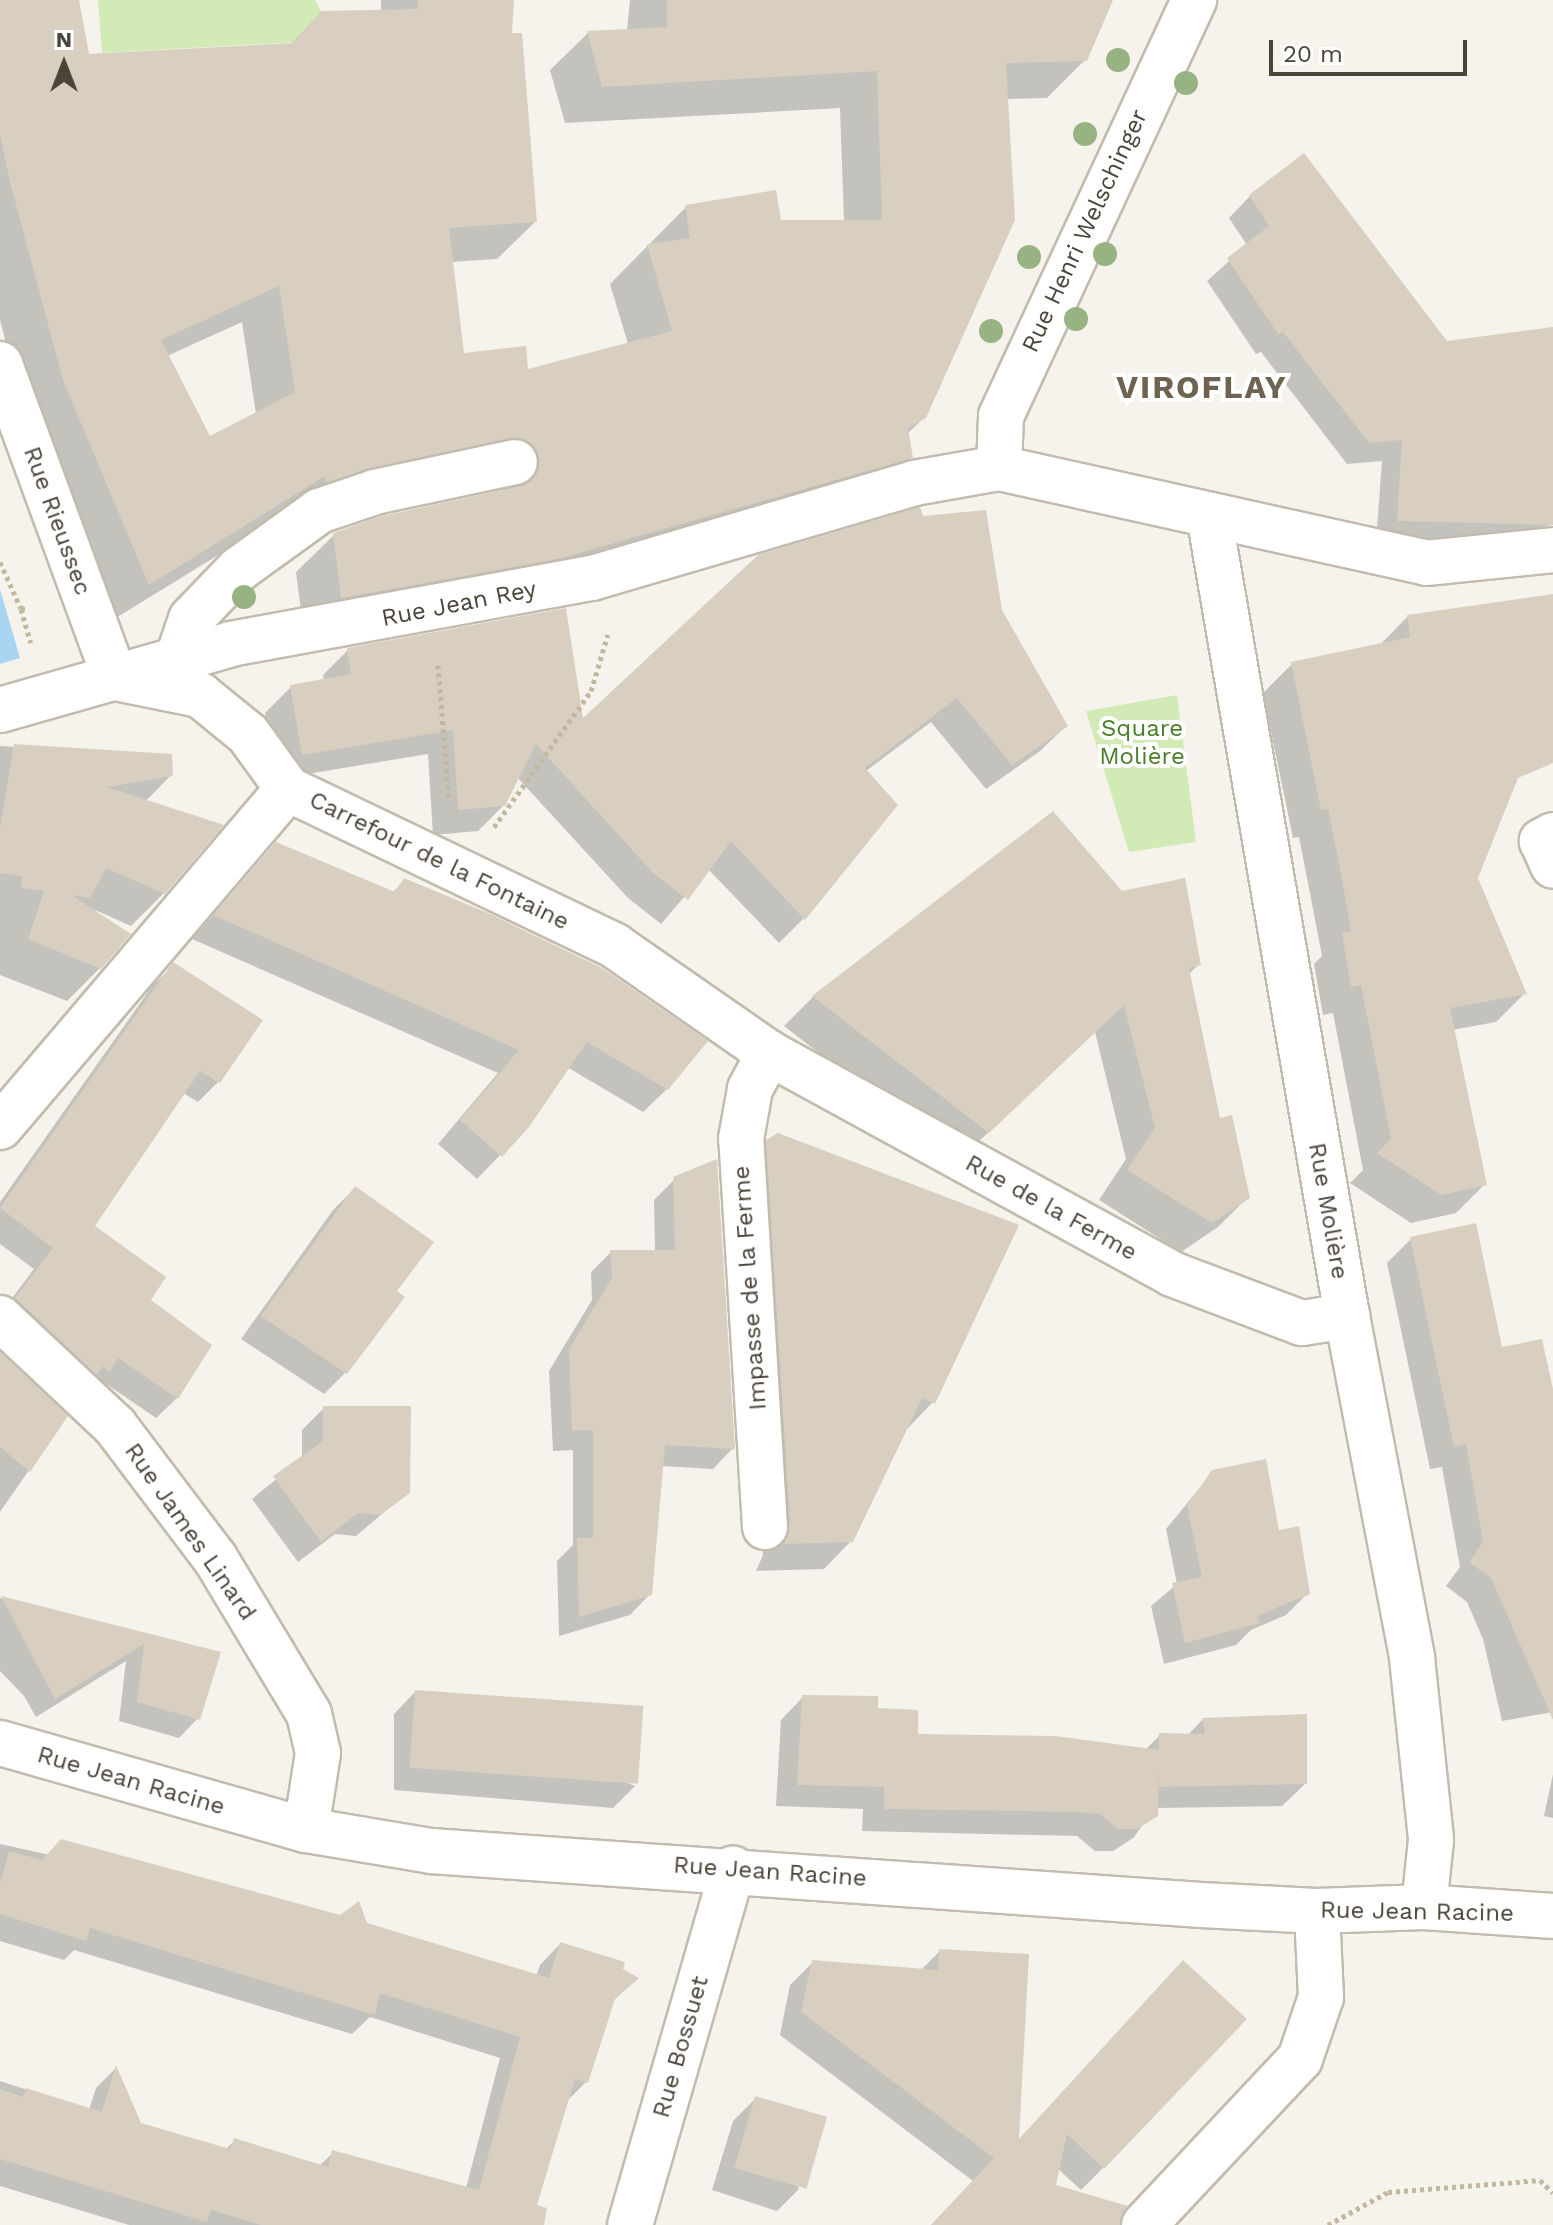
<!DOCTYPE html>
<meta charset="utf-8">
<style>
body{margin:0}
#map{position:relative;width:1553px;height:2225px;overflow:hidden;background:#f6f3ec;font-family:"Work Sans",sans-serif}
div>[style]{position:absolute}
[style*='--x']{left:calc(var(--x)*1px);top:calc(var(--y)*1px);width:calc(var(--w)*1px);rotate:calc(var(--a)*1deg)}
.green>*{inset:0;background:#d2eab5}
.water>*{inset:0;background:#a9d4f2}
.shadow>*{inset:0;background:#0003}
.building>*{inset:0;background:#d8cfc1;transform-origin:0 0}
.path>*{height:5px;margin-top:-2.5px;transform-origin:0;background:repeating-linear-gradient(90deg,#c4b79f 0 4px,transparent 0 8px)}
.roads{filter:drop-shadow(2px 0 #c2bbae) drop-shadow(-2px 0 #c2bbae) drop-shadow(0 2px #c2bbae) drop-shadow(0 -2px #c2bbae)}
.minor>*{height:44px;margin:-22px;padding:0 22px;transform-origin:22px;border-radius:22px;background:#fff}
.trees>*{width:24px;height:24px;margin:-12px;border-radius:50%;background:#97b381}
span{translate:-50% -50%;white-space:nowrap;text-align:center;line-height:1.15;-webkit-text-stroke:8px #fff;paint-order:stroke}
.street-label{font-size:24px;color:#4b4439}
.park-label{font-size:24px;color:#4a7f2a}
.district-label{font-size:32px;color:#6e6250;font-weight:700;letter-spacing:2px}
.north{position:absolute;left:24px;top:24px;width:80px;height:80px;-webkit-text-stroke:6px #fff;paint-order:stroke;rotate:0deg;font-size:22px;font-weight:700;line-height:32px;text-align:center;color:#4b4439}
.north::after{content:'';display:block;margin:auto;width:28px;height:36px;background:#4b4439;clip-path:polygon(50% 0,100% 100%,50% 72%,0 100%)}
.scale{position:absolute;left:1269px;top:40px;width:198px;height:36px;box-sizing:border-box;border:4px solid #4b4439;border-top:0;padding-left:10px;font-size:24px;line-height:28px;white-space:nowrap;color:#4b4439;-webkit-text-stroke:6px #fff;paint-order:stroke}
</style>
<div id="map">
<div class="green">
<i style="clip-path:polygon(98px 0,315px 0,321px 11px,313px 20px,314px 41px,102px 53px)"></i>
<i style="clip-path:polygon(1177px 695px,1196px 842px,1129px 852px,1086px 711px)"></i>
</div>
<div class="water">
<i style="clip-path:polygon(0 589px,20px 658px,0 664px)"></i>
</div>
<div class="shadow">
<i style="clip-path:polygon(evenodd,0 0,77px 0,88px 56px,290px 45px,321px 13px,381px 12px,381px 0,513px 0,511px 35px,535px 222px,497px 259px,451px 262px,462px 356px,526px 371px,628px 344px,610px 284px,686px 207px,779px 222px,844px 222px,840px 108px,565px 123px,550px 70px,588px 33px,627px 31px,630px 0,1112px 0,1085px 60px,1047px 98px,1006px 99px,925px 417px,907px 434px,911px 457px,874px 495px,304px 635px,296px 572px,334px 535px,501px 492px,496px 482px,288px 512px,111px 621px,26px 418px,0 320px,0 0,242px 322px,256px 414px,209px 438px,167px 356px,242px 322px)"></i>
<i style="clip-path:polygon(1250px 196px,1446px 343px,1553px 329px,1553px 525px,1545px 526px,1524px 546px,1376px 542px,1382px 461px,1347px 464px,1261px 352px,1256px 354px,1207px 281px,1247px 245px,1229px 218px)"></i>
<i style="clip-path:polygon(921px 518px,1000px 611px,1066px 726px,1040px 751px,986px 789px,931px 722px,866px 771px,804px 918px,779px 943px,708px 869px,661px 924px,628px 898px,517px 777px,504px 805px,478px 831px,433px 835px,428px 754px,277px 779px,265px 713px,291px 687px,324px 681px,323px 675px,348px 650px,582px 722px)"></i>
<i style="clip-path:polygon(1553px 596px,1553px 686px,1463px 912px,1525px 993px,1496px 1022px,1452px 1030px,1485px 1184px,1456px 1213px,1411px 1223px,1350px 1183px,1363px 1170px,1333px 1013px,1323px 1015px,1314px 964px,1322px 956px,1313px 909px,1299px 837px,1293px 838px,1263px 693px,1292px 664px,1380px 645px,1408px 616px)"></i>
<i style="clip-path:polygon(0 746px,170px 756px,171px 775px,145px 802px,164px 893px,131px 926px,95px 910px,100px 968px,67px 1001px,0 975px)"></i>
<i style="clip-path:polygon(1053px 814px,1121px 893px,1199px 964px,1188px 975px,1218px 1120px,1248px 1197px,1218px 1227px,1181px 1252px,1099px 1200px,1126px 1159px,1095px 1032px,958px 1161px,784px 1026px,813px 997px)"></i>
<i style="clip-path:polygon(276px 845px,392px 893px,405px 880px,667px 1089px,643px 1112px,567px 1067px,528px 1126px,477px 1179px,438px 1144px,498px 1073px,192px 939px)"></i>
<i style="clip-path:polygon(174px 965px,218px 1082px,198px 1102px,183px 1093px,93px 1227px,148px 1301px,177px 1398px,156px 1418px,99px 1379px,88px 1391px,0 1314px,34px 1269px,0 1244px,0 1202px,153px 985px)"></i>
<i style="clip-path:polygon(767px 1142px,933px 1402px,906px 1430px,852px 1540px,824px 1569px,756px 1571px,763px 1555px,739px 1170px)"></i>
<i style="clip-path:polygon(675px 1179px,733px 1448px,713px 1469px,661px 1466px,650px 1594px,630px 1615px,559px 1636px,557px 1561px,573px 1545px,573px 1450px,553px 1451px,549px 1371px,592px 1300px,591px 1272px,611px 1252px,655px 1252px,654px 1200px)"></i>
<i style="clip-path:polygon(355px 1188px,394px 1291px,346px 1372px,324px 1394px,241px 1339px,333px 1210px)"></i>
<i style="clip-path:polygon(1411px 1239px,1500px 1350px,1553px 1398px,1553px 1712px,1502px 1721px,1483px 1639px,1467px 1602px,1446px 1586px,1460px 1567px,1442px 1467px,1430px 1469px,1387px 1263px)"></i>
<i style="clip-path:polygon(0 1357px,66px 1417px,0 1512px)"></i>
<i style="clip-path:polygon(324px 1408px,408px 1492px,356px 1536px,335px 1534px,298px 1562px,252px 1499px,302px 1458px,302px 1430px)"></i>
<i style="clip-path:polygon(1213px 1472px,1277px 1532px,1308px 1593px,1286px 1615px,1251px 1630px,1236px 1645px,1164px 1664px,1151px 1606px,1177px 1584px,1166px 1529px)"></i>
<i style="clip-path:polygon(0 1598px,219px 1654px,198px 1718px,179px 1738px,119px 1721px,126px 1661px,36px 1717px,24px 1696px,0 1671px)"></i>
<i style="clip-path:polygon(415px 1692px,635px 1786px,613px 1808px,394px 1790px,394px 1714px)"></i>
<i style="clip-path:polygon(803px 1697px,876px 1710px,916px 1736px,1145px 1750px,1160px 1735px,1187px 1736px,1202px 1720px,1305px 1784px,1282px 1806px,1156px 1808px,1133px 1838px,1113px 1851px,1095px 1851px,1077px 1836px,862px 1831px,863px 1809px,776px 1806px,781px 1720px)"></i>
<i style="clip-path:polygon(1553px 1774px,1553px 1818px,1544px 1816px)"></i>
<i style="clip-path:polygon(0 1844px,366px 1924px,536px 1977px,540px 1965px,560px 1944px,636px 1979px,611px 2003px,586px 2082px,566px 2102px,529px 2225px,129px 2225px,0 2186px,0 2081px,89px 2110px,96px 2088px,115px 2069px,140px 2125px,225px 2150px,234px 2141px,319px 2166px,333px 2153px,466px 2188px,500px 2058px,370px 2017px,352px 2034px,74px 1950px,64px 1960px,0 1941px)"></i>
<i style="clip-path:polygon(940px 1951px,1017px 2142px,1162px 1985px,1103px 2168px,1081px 2190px,1057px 2168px,1045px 2225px,931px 2225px,973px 2181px,780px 2035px,790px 1985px,813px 1962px,921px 1970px)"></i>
<i style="clip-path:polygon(755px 2099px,799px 2189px,777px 2211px,712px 2190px,733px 2121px)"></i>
</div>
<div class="building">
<i style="clip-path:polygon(evenodd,0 0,79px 0,89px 54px,292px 43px,321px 11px,418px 9px,418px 0,514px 0,512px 33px,522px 33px,537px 222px,449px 228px,464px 353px,526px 346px,528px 369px,672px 331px,647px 244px,690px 238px,685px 205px,776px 190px,781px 220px,882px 220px,877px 71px,602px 87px,587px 31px,667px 27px,667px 0,1113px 0,1087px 61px,1006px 63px,1015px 220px,926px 418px,908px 428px,913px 458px,558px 559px,341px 598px,333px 533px,382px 516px,521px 486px,539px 469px,534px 446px,510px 438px,326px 482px,325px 476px,149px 585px,63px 380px,10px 182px,0 134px,0 0,279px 286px,295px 392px,210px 436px,161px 340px,279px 286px)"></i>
<i style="clip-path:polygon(1304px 153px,1447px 341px,1553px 327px,1553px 525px,1397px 521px,1402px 440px,1369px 443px,1283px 332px,1278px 334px,1227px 258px,1269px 226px,1249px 195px)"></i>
<i style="clip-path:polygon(920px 507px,923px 516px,986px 510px,1002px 610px,1068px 726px,1012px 765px,957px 698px,865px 768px,898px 805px,805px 920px,731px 841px,688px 900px,653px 873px,536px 744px,505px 806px,458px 810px,453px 730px,302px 755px,290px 685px,351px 674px,347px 648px,566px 608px,583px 718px,758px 555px)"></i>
<i style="clip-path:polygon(1553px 594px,1553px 763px,1518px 778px,1478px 878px,1527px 994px,1450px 1008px,1487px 1185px,1441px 1195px,1377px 1153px,1391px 1139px,1361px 985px,1351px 987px,1342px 933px,1351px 931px,1342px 879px,1328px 809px,1321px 810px,1291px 662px,1410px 637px,1407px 615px)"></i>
<i style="clip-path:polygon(14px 744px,172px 754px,173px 776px,107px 787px,224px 825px,165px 894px,106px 868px,90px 898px,71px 895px,131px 934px,101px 969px,28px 939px,44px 891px,21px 888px,22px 876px,0 873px,0 828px)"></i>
<i style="clip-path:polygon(1053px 811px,1122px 891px,1185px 878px,1201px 965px,1189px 968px,1220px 1118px,1232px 1115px,1250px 1198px,1212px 1223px,1127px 1170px,1155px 1128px,1124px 1005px,989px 1133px,812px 996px)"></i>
<i style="clip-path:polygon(276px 842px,395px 892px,404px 878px,488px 913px,602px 968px,708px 1041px,668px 1090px,587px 1042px,529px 1127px,502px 1157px,460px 1120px,519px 1050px,213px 915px)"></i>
<i style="clip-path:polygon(173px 962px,263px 1020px,220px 1083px,200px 1071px,95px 1226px,166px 1277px,151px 1300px,212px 1345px,178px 1399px,118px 1358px,110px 1372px,103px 1366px,97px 1375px,15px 1298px,53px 1248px,0 1208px)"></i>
<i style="clip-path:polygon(778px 1133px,1019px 1225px,935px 1404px,922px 1398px,853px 1542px,782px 1544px,790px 1525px,766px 1140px)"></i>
<i style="clip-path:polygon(717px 1159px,735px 1449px,665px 1445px,652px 1595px,579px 1617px,577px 1538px,593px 1538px,593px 1430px,572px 1431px,569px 1349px,612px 1278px,610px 1250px,675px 1250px,673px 1177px)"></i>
<i style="clip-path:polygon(355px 1186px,434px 1242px,397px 1291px,405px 1297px,347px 1374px,261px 1316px)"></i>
<i style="clip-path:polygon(1476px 1223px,1502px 1347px,1542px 1339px,1553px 1389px,1553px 1720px,1491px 1578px,1469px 1562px,1483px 1542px,1466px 1444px,1454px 1447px,1410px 1237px)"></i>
<i style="clip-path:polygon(0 1352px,68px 1416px,30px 1472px,0 1447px)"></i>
<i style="clip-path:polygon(323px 1406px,411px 1406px,410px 1493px,380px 1515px,358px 1513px,321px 1542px,273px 1476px,323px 1441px)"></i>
<i style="clip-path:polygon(1266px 1459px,1279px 1530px,1299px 1526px,1310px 1594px,1257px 1616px,1260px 1623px,1185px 1643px,1172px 1583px,1202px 1577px,1187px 1506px,1212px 1470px)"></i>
<i style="clip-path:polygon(1px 1596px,221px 1652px,200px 1720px,137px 1702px,144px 1644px,55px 1699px)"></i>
<i style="left:415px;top:1690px;width:229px;height:78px;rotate:4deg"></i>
<i style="clip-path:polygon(802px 1695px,878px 1696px,878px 1708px,918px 1710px,918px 1734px,1056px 1736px,1159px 1750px,1159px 1733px,1205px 1734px,1202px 1718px,1307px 1714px,1307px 1784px,1159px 1787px,1159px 1758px,1158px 1816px,1137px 1829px,1118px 1829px,1100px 1814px,1078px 1812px,884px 1809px,884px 1787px,797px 1785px)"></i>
<i style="clip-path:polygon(61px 1839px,340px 1915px,359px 1901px,367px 1923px,549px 1978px,560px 1942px,625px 1962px,623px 1969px,639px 1978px,615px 1999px,588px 2083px,575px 2079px,537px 2205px,547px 2208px,544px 2225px,261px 2225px,211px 2210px,207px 2222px,0 2159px,0 2089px,23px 2097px,26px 2088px,102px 2112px,116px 2065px,141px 2123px,230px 2149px,234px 2138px,328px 2167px,332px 2150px,479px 2190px,520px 2037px,380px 1993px,375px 2015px,90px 1928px,86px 1941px,0 1914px,0 1884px,9px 1851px,42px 1860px)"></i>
<i style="clip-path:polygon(939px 1949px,1029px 1954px,1019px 2139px,1183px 1960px,1247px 2019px,1104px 2169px,1067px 2134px,1056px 2185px,1128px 2206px,1120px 2225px,931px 2225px,994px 2158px,801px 2012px,812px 1960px,938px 1970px)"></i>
<i style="left:755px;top:2096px;width:75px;height:75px;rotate:16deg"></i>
</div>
<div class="path">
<i style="--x:0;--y:562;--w:51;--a:65.9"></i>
<i style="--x:21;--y:609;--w:7;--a:-16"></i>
<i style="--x:21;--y:609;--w:35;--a:74"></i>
<i style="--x:438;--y:665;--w:137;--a:85.4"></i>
<i style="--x:494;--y:827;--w:167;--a:-54.5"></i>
<i style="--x:591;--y:691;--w:59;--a:-73.4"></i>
<i style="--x:1328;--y:2225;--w:68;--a:-28.8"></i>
<i style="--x:1388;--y:2192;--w:152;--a:-4.5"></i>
<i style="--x:1540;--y:2180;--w:18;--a:45"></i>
</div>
<div class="roads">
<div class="minor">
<i style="--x:0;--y:364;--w:334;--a:69.9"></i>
<i style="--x:999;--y:468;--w:52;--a:-87.8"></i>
<i style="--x:1001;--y:416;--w:459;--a:-65.1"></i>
<i style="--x:1209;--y:515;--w:813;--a:80.22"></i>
<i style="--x:1347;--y:1316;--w:348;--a:79.2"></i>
<i style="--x:1412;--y:1658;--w:183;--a:84"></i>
<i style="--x:1431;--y:1840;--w:67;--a:96"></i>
<i style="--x:177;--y:660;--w:43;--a:-71.1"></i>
<i style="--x:191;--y:619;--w:69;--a:-46.2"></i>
<i style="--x:239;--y:569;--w:99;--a:-35.9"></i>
<i style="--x:319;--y:511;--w:59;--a:-18.7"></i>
<i style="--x:375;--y:492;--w:143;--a:-12.1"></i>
<i style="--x:120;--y:679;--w:82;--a:11.3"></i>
<i style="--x:200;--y:695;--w:62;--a:39.1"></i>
<i style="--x:248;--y:734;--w:68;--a:54"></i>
<i style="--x:288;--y:789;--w:363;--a:25.6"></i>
<i style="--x:615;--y:946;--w:188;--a:34.8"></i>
<i style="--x:769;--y:1053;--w:460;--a:28.7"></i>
<i style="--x:1172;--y:1274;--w:139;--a:20.7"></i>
<i style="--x:1302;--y:1323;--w:46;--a:-8.8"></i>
<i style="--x:0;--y:710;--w:240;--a:-15.9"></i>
<i style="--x:231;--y:644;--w:367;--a:-10.4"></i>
<i style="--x:592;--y:578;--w:336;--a:-16.4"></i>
<i style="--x:914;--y:483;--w:86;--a:-10"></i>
<i style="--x:999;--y:468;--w:437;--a:12.5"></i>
<i style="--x:1426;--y:563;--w:128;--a:-5.8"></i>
<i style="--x:1553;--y:835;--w:13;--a:151"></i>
<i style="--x:1542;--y:841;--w:27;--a:66"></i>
<i style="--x:0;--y:1127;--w:444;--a:-49.6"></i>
<i style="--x:0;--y:1318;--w:158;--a:43.2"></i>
<i style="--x:115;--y:1426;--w:166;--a:52.9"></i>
<i style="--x:215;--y:1558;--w:182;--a:58.9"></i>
<i style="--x:309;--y:1714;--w:40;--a:77"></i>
<i style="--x:318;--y:1753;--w:78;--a:98.9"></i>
<i style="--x:765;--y:1527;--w:389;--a:-93.5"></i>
<i style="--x:741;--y:1139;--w:51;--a:-79.8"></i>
<i style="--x:750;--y:1089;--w:41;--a:-62.2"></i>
<i style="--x:0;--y:1743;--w:318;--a:15.9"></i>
<i style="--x:306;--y:1830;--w:127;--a:9.5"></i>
<i style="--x:431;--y:1851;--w:772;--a:4.01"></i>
<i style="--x:1201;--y:1905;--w:116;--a:3"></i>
<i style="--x:1317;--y:1911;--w:107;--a:-2.1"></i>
<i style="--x:1424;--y:1907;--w:129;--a:4"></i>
<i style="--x:630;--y:2225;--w:371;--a:-73.9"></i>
<i style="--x:1144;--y:2225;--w:228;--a:-46.8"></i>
<i style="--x:1300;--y:2059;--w:65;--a:-71.3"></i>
<i style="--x:1321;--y:1997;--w:86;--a:-92.7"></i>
</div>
</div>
<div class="trees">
<i style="left:1118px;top:60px"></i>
<i style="left:1186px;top:83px"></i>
<i style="left:1085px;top:134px"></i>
<i style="left:1105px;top:254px"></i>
<i style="left:1029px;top:257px"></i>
<i style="left:1076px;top:319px"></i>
<i style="left:991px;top:331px"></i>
<i style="left:244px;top:597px"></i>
</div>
<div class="street-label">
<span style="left:1085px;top:231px;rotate:-65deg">Rue Henri Welschinger</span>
<span style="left:57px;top:521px;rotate:70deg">Rue Rieussec</span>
<span style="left:459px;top:604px;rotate:-11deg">Rue Jean Rey</span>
<span style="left:439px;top:861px;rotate:26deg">Carrefour de la Fontaine</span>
<span style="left:1051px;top:1208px;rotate:29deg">Rue de la Ferme</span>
<span style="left:1328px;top:1211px;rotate:80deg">Rue Molière</span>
<span style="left:750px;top:1288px;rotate:-94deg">Impasse de la Ferme</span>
<span style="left:190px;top:1532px;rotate:55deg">Rue James Linard</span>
<span style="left:131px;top:1781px;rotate:16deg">Rue Jean Racine</span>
<span style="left:770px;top:1872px;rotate:4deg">Rue Jean Racine</span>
<span style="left:1417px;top:1912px;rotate:1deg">Rue Jean Racine</span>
<span style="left:681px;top:2047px;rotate:-74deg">Rue Bossuet</span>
</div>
<div class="park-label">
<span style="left:1142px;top:743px">Square<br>Molière</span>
</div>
<div class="district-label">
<span style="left:1202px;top:387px">VIROFLAY</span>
</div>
<div class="north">N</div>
<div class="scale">20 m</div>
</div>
